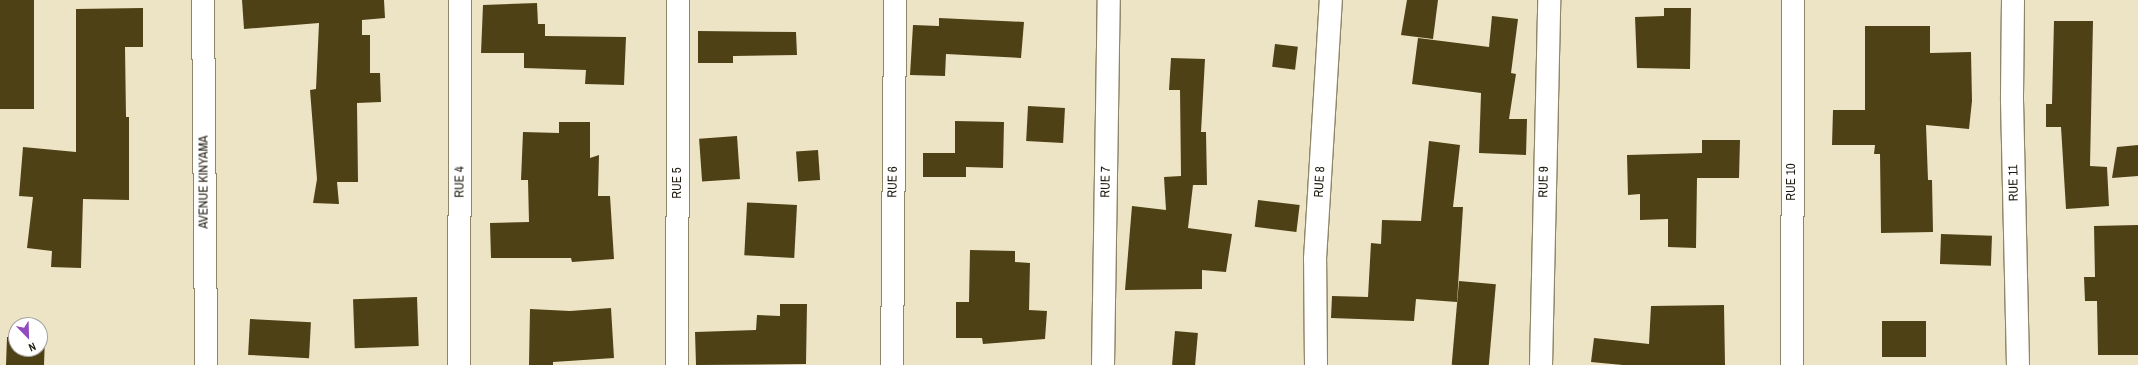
<!DOCTYPE html>
<style>
body{margin:0}
#map{position:relative;width:2138px;height:365px;overflow:hidden;background:#ede4c5;font-family:"Archivo Narrow",sans-serif}
div>[style]{position:absolute}
[style*='--x']{left:calc(var(--x)*1px);top:calc(var(--y)*1px);width:calc(var(--w)*1px);rotate:calc(var(--a)*1deg)}
.building>*{inset:0;background:#4e4115;transform-origin:0 0}
.roads{filter:drop-shadow(1px 0 #8f8669) drop-shadow(-1px 0 #8f8669) drop-shadow(0 1px #8f8669) drop-shadow(0 -1px #8f8669)}
.minor>*{height:22px;margin:-11px;padding:0 11px;transform-origin:11px;border-radius:11px;background:#fff}
span{translate:-50% -50%;white-space:nowrap;text-align:center;line-height:1.15;-webkit-text-stroke:4px #fff;paint-order:stroke}
.street-label{font-size:13px;color:#1e1a0f}
.north{position:absolute;left:8px;top:317px;width:40px;height:40px;box-sizing:border-box;background:#fff;border:1px solid #a5a39f;border-radius:50%;rotate:157deg;font-size:11px;font-weight:700;line-height:16px;text-align:center;color:#1e1a0f}
.north::after{content:'';display:block;margin:auto;width:14px;height:18px;background:#914bbf;clip-path:polygon(50% 0,100% 100%,50% 72%,0 100%)}
</style>
<div id="map">
<div class="building">
<i style="left:0;top:0;width:34px;height:109px"></i>
<i style="clip-path:polygon(242px 0,384px 0,385px 18px,362px 20px,362px 35px,370px 35px,370px 73px,380px 73px,381px 102px,357px 103px,358px 182px,337px 182px,339px 204px,313px 203px,317px 179px,310px 90px,316px 89px,319px 23px,244px 29px)"></i>
<i style="clip-path:polygon(1407px 0,1438px 0,1433px 39px,1401px 35px)"></i>
<i style="clip-path:polygon(537px 3px,538px 24px,545px 24px,545px 36px,626px 37px,624px 85px,585px 84px,586px 70px,524px 68px,524px 53px,481px 53px,483px 5px)"></i>
<i style="clip-path:polygon(143px 8px,143px 47px,125px 47px,126px 117px,129px 117px,129px 200px,83px 199px,81px 268px,51px 267px,52px 251px,27px 248px,33px 197px,19px 196px,23px 147px,76px 152px,76px 9px)"></i>
<i style="clip-path:polygon(1664px 8px,1691px 8px,1690px 69px,1637px 68px,1635px 17px,1664px 16px)"></i>
<i style="clip-path:polygon(1492px 16px,1518px 19px,1511px 73px,1516px 74px,1509px 119px,1527px 119px,1526px 155px,1479px 153px,1481px 93px,1412px 84px,1418px 38px,1489px 47px)"></i>
<i style="clip-path:polygon(939px 18px,1024px 22px,1021px 58px,946px 54px,945px 76px,910px 75px,913px 25px,939px 26px)"></i>
<i style="clip-path:polygon(2054px 21px,2093px 21px,2090px 166px,2107px 167px,2109px 206px,2066px 209px,2061px 127px,2046px 127px,2046px 104px,2052px 104px)"></i>
<i style="clip-path:polygon(1865px 26px,1930px 26px,1930px 53px,1971px 52px,1972px 101px,1969px 129px,1926px 125px,1928px 180px,1932px 180px,1933px 232px,1881px 233px,1880px 154px,1874px 154px,1875px 145px,1832px 145px,1833px 110px,1865px 110px)"></i>
<i style="clip-path:polygon(698px 31px,796px 32px,797px 55px,733px 56px,733px 63px,698px 63px)"></i>
<i style="left:1275px;top:44px;width:23px;height:23px;rotate:7deg"></i>
<i style="clip-path:polygon(1171px 58px,1205px 59px,1201px 132px,1206px 132px,1207px 185px,1193px 185px,1188px 228px,1232px 234px,1226px 272px,1202px 270px,1202px 289px,1125px 290px,1132px 206px,1166px 210px,1164px 177px,1181px 176px,1180px 90px,1169px 90px)"></i>
<i style="left:1028px;top:106px;width:37px;height:35px;rotate:3deg"></i>
<i style="clip-path:polygon(955px 121px,1004px 122px,1003px 168px,966px 167px,966px 177px,923px 177px,923px 153px,955px 153px)"></i>
<i style="clip-path:polygon(559px 122px,590px 122px,590px 158px,599px 155px,598px 196px,610px 196px,614px 259px,572px 262px,571px 258px,491px 258px,490px 223px,529px 222px,528px 180px,521px 180px,523px 132px,559px 133px)"></i>
<i style="left:737px;top:136px;width:43px;height:38px;rotate:86deg"></i>
<i style="clip-path:polygon(1702px 140px,1740px 140px,1739px 178px,1697px 178px,1696px 248px,1668px 247px,1668px 219px,1640px 220px,1640px 194px,1628px 195px,1627px 155px,1702px 153px)"></i>
<i style="clip-path:polygon(1429px 141px,1460px 145px,1453px 207px,1463px 207px,1457px 302px,1416px 299px,1414px 321px,1331px 318px,1332px 296px,1368px 297px,1371px 243px,1381px 244px,1382px 220px,1421px 221px)"></i>
<i style="clip-path:polygon(2138px 145px,2138px 176px,2112px 178px,2117px 147px)"></i>
<i style="left:818px;top:150px;width:30px;height:22px;rotate:86deg"></i>
<i style="left:1258px;top:200px;width:42px;height:27px;rotate:7deg"></i>
<i style="left:797px;top:205px;width:53px;height:50px;rotate:93deg"></i>
<i style="clip-path:polygon(2138px 225px,2138px 355px,2098px 355px,2097px 301px,2085px 301px,2084px 277px,2095px 277px,2094px 226px)"></i>
<i style="left:1941px;top:234px;width:51px;height:30px;rotate:2deg"></i>
<i style="clip-path:polygon(970px 250px,1015px 251px,1015px 262px,1030px 263px,1029px 310px,1047px 311px,1045px 339px,983px 344px,982px 338px,956px 338px,956px 302px,969px 302px)"></i>
<i style="left:1459px;top:281px;width:37px;height:84px;rotate:5deg"></i>
<i style="left:417px;top:297px;width:49px;height:64px;rotate:88deg"></i>
<i style="clip-path:polygon(780px 304px,807px 304px,806px 364px,696px 365px,695px 332px,756px 330px,757px 315px,780px 316px)"></i>
<i style="clip-path:polygon(1724px 305px,1725px 365px,1623px 365px,1591px 362px,1594px 338px,1649px 344px,1651px 306px)"></i>
<i style="clip-path:polygon(611px 308px,614px 358px,553px 362px,553px 365px,529px 365px,530px 309px,570px 311px)"></i>
<i style="left:250px;top:319px;width:61px;height:36px;rotate:3deg"></i>
<i style="left:1882px;top:321px;width:44px;height:36px"></i>
<i style="left:1175px;top:331px;width:23px;height:34px;rotate:5deg"></i>
<i style="clip-path:polygon(7px 337px,16px 337px,16px 349px,40px 349px,40px 337px,45px 337px,44px 365px,6px 365px)"></i>
</div>
<div class="roads">
<div class="minor">
<i style="--x:203;--y:0;--w:365;--a:89.5"></i>
<i style="--x:2013;--y:0;--w:100;--a:90.6"></i>
<i style="--x:2012;--y:100;--w:265;--a:88.7"></i>
<i style="--x:459;--y:365;--w:365;--a:-89.8"></i>
<i style="--x:677;--y:365;--w:365;--a:-89.8"></i>
<i style="--x:892;--y:365;--w:365;--a:-89.5"></i>
<i style="--x:1103;--y:365;--w:365;--a:-89.1"></i>
<i style="--x:1316;--y:365;--w:106;--a:-90.5"></i>
<i style="--x:1315;--y:259;--w:259;--a:-86.5"></i>
<i style="--x:1541;--y:365;--w:365;--a:-88.7"></i>
<i style="--x:1792;--y:365;--w:365;--a:-89.8"></i>
</div>
</div>
<div class="street-label">
<span style="left:204px;top:182px;rotate:-90deg">AVENUE KINYAMA</span>
<span style="left:460px;top:182px;rotate:-90deg">RUE 4</span>
<span style="left:893px;top:182px;rotate:-89deg">RUE 6</span>
<span style="left:1106px;top:182px;rotate:-89deg">RUE 7</span>
<span style="left:1320px;top:182px;rotate:-87deg">RUE 8</span>
<span style="left:1544px;top:182px;rotate:-89deg">RUE 9</span>
<span style="left:1791px;top:182px;rotate:-90deg">RUE 10</span>
<span style="left:677px;top:183px;rotate:-90deg">RUE 5</span>
<span style="left:2014px;top:183px;rotate:-91deg">RUE 11</span>
</div>
<div class="north">N</div>
</div>
